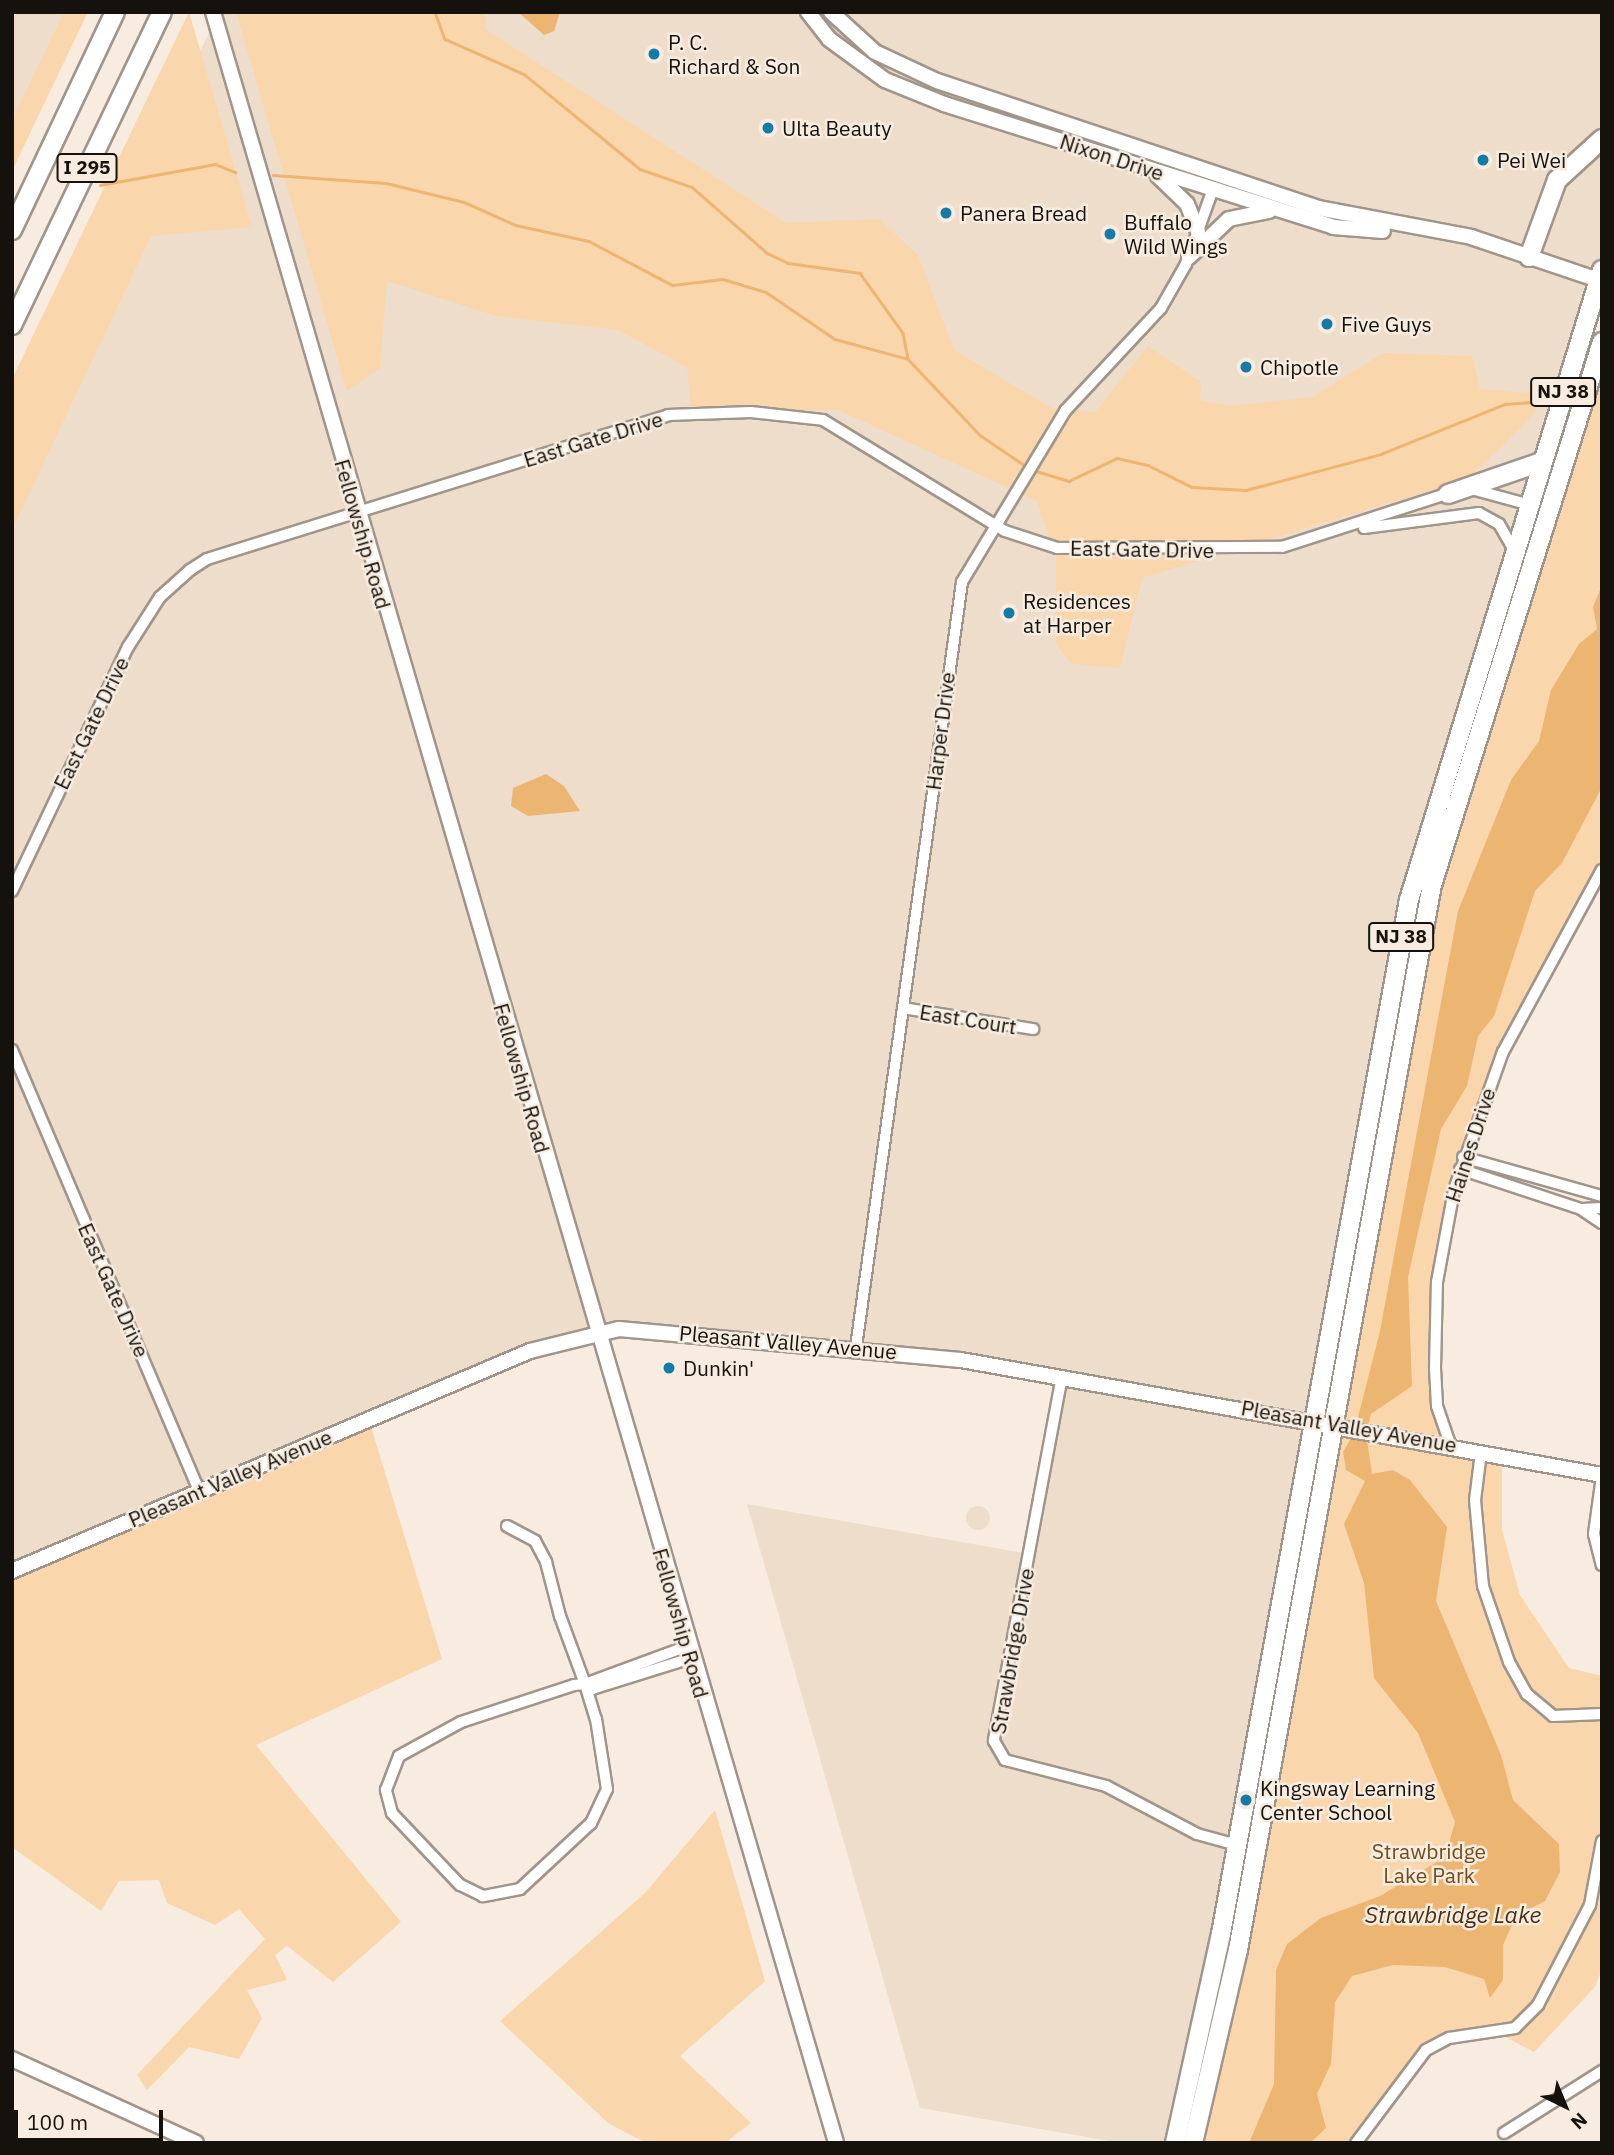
<!DOCTYPE html>
<style>
body{margin:0}
#map{position:relative;width:1614px;height:2155px;overflow:hidden;background:#f7ecdf;font-family:"IBM Plex Sans",sans-serif}
div>[style]{position:absolute}
[style*='--x']{left:calc(var(--x)*1px);top:calc(var(--y)*1px);width:calc(var(--w)*1px);rotate:calc(var(--a)*1deg)}
.built>*{inset:0;background:#eeddcb}
.round{border-radius:50%}
.green>*{inset:0;background:#fad6ad}
.water>*{inset:0;background:#edb572}
.stream>*{height:2.5px;margin:-1.25px;padding:0 1.25px;transform-origin:1.25px;border-radius:1.25px;background:#edb572}
.roads{filter:drop-shadow(2px 0 #a0958a) drop-shadow(-2px 0 #a0958a) drop-shadow(0 2px #a0958a) drop-shadow(0 -2px #a0958a)}
.street>*{height:10px;margin:-5px;padding:0 5px;transform-origin:5px;border-radius:5px;background:#fff}
.secondary>*{height:14px;margin:-7px;padding:0 7px;transform-origin:7px;border-radius:7px;background:#fff}
.primary>*{height:14px;margin:-7px;padding:0 7px;transform-origin:7px;border-radius:7px;background:#fff}
.highway>*{height:18px;margin:-9px;padding:0 9px;transform-origin:9px;border-radius:9px;background:#fff}
.dots>*{width:19px;height:19px;translate:-50% -50%;box-sizing:border-box;border:4px solid #f7ecdf;border-radius:50%}
span{translate:-50% -50%;white-space:nowrap;text-align:center;line-height:1.15;-webkit-text-stroke:5px #f7ecdf;paint-order:stroke}
.shield-label span{padding:2px 5px;background:#f7ecdf;border:2px solid;border-radius:5px;-webkit-text-stroke-width:0}
.shield-label{font-size:19px;color:#15120d;font-weight:700}
.poi-label{font-size:21px;color:#15120d}
.left{translate:0 -50%;text-align:left}
.street-label{font-size:21px;color:#15120d}
.park-label{font-size:21px;color:#724c1b}
.water-label{font-size:23px;color:#473013;font-style:italic}
.frame{position:absolute;inset:0;border:14px solid #15120d;pointer-events:none}
.north{position:absolute;left:1530px;top:2071px;width:70px;height:70px;-webkit-text-stroke:5px #f7ecdf;paint-order:stroke;rotate:137deg;font-size:19px;font-weight:700;line-height:28px;text-align:center;color:#15120d}
.north::after{content:'';display:block;margin:auto;width:24px;height:32px;background:#15120d;clip-path:polygon(50% 0,100% 100%,50% 72%,0 100%)}
.scale{position:absolute;left:14px;top:2110px;width:149px;height:32px;box-sizing:border-box;border:4px solid #15120d;border-top:0;padding-left:9px;font-size:21px;line-height:24px;white-space:nowrap;color:#15120d;-webkit-text-stroke:5px #f7ecdf;paint-order:stroke}
</style>
<div id="map">
<div class="built">
<i style="clip-path:polygon(12px 12px,71px 12px,12px 136px)"></i>
<i style="clip-path:polygon(219px 12px,1602px 12px,1602px 270px,1431px 816px,1175px 2143px,1121px 2143px,920px 2108px,747px 1504px,1029px 1554px,1062px 1377px,650px 1330px,560px 1341px,12px 1572px,12px 440px)"></i>
<i class="round" style="left:966px;top:1506px;width:24px;height:24px"></i>
</div>
<div class="green">
<i style="clip-path:polygon(64px 12px,88px 12px,12px 171px,12px 120px)"></i>
<i style="clip-path:polygon(189px 12px,252px 227px,151px 236px,12px 530px,12px 379px)"></i>
<i style="clip-path:polygon(236px 12px,486px 12px,485px 29px,786px 223px,879px 219px,918px 255px,954px 350px,1052px 408px,1095px 412px,1148px 346px,1201px 382px,1200px 400px,1231px 406px,1313px 397px,1383px 353px,1472px 356px,1480px 389px,1541px 394px,1534px 414px,1468px 479px,1142px 578px,1120px 668px,1072px 664px,1056px 644px,1056px 558px,1037px 501px,838px 410px,691px 410px,687px 367px,618px 330px,496px 316px,387px 281px,380px 368px,347px 391px)"></i>
<i style="clip-path:polygon(1602px 374px,1602px 871px,1486px 1092px,1439px 1259px,1438px 1415px,1450px 1444px,1502px 1455px,1502px 1530px,1520px 1595px,1569px 1668px,1602px 1676px,1602px 1969px,1595px 1987px,1534px 2052px,1498px 2033px,1449px 2038px,1426px 2050px,1356px 2143px,1193px 2143px,1412px 980px,1587px 388px)"></i>
<i style="clip-path:polygon(368px 1417px,442px 1659px,256px 1745px,401px 1922px,333px 1982px,287px 1946px,275px 1955px,287px 1980px,247px 1990px,262px 2018px,239px 2059px,189px 2047px,147px 2090px,137px 2075px,265px 1939px,239px 1909px,215px 1925px,167px 1903px,159px 1880px,119px 1881px,101px 1911px,12px 1847px,12px 1569px)"></i>
<i style="clip-path:polygon(715px 1810px,765px 1981px,680px 2056px,751px 2123px,725px 2143px,646px 2143px,608px 2123px,500px 2021px,645px 1893px)"></i>
</div>
<div class="water">
<i style="clip-path:polygon(518px 12px,560px 12px,554px 31px,544px 35px)"></i>
<i style="clip-path:polygon(1602px 585px,1602px 787px,1562px 863px,1535px 891px,1494px 1016px,1478px 1036px,1467px 1086px,1441px 1129px,1408px 1277px,1412px 1386px,1371px 1414px,1366px 1434px,1372px 1474px,1393px 1470px,1410px 1480px,1447px 1527px,1436px 1601px,1501px 1755px,1513px 1800px,1559px 1844px,1560px 1872px,1545px 1901px,1516px 1916px,1503px 1945px,1503px 1980px,1490px 1998px,1484px 1979px,1445px 1967px,1393px 1965px,1352px 1976px,1335px 2002px,1331px 2064px,1317px 2094px,1326px 2128px,1310px 2143px,1249px 2143px,1274px 2084px,1276px 1970px,1287px 1944px,1321px 1918px,1380px 1896px,1445px 1857px,1455px 1822px,1418px 1733px,1374px 1678px,1364px 1583px,1344px 1524px,1365px 1481px,1346px 1470px,1343px 1452px,1354px 1433px,1380px 1331px,1458px 911px,1511px 780px,1539px 741px,1551px 690px,1579px 644px,1597px 629px,1593px 607px)"></i>
<i style="clip-path:polygon(546px 774px,564px 786px,580px 811px,528px 816px,511px 806px,513px 788px)"></i>
</div>
<div class="stream">
<i style="--x:435;--y:12;--w:29;--a:70"></i>
<i style="--x:445;--y:39;--w:86;--a:23.9"></i>
<i style="--x:524;--y:74;--w:150;--a:39.3"></i>
<i style="--x:640;--y:169;--w:55;--a:19.1"></i>
<i style="--x:692;--y:187;--w:100;--a:41.3"></i>
<i style="--x:767;--y:253;--w:23;--a:25"></i>
<i style="--x:788;--y:263;--w:73;--a:7.9"></i>
<i style="--x:860;--y:273;--w:74;--a:54.4"></i>
<i style="--x:903;--y:333;--w:26;--a:79"></i>
<i style="--x:273;--y:175;--w:113;--a:4"></i>
<i style="--x:386;--y:183;--w:80;--a:13.7"></i>
<i style="--x:464;--y:202;--w:57;--a:23.9"></i>
<i style="--x:516;--y:225;--w:75;--a:12.4"></i>
<i style="--x:589;--y:241;--w:94;--a:27.9"></i>
<i style="--x:672;--y:285;--w:51;--a:-6.7"></i>
<i style="--x:723;--y:279;--w:45;--a:16.8"></i>
<i style="--x:766;--y:292;--w:83;--a:34.3"></i>
<i style="--x:835;--y:339;--w:76;--a:15.3"></i>
<i style="--x:908;--y:359;--w:105;--a:46.5"></i>
<i style="--x:980;--y:435;--w:57;--a:34.2"></i>
<i style="--x:100;--y:185;--w:117;--a:-10.3"></i>
<i style="--x:215;--y:164;--w:22;--a:22"></i>
<i style="--x:1033;--y:470;--w:38;--a:17"></i>
<i style="--x:1069;--y:481;--w:53;--a:-25.6"></i>
<i style="--x:1117;--y:458;--w:32;--a:13"></i>
<i style="--x:1148;--y:465;--w:49;--a:26.6"></i>
<i style="--x:1192;--y:487;--w:54;--a:3.2"></i>
<i style="--x:1246;--y:490;--w:140;--a:-14.9"></i>
<i style="--x:1381;--y:454;--w:134;--a:-22"></i>
<i style="--x:1505;--y:404;--w:41;--a:-4.2"></i>
</div>
<div class="roads">
<div class="street">
<i style="--x:1475;--y:490;--w:54;--a:15.1"></i>
<i style="--x:1364;--y:528;--w:116;--a:-7.4"></i>
<i style="--x:1479;--y:513;--w:23;--a:29"></i>
<i style="--x:1499;--y:524;--w:28;--a:60"></i>
<i style="--x:12;--y:891;--w:270;--a:-64.6"></i>
<i style="--x:128;--y:647;--w:59;--a:-57.4"></i>
<i style="--x:160;--y:597;--w:40;--a:-42"></i>
<i style="--x:190;--y:570;--w:20;--a:-33"></i>
<i style="--x:207;--y:559;--w:483;--a:-17.3"></i>
<i style="--x:668;--y:415;--w:83;--a:-2.1"></i>
<i style="--x:751;--y:412;--w:72;--a:6.3"></i>
<i style="--x:823;--y:420;--w:213;--a:31.4"></i>
<i style="--x:1005;--y:531;--w:55;--a:18.1"></i>
<i style="--x:1057;--y:548;--w:225;--a:-0.3"></i>
<i style="--x:1282;--y:547;--w:176;--a:-17.9"></i>
<i style="--x:903;--y:1008;--w:132;--a:9.2"></i>
<i style="--x:12;--y:1050;--w:480;--a:67"></i>
<i style="--x:1463;--y:1157;--w:144;--a:15.7"></i>
<i style="--x:1460;--y:1169;--w:127;--a:18.3"></i>
<i style="--x:1581;--y:1209;--w:25;--a:34"></i>
<i style="--x:1582;--y:1209;--w:20;--a:-3"></i>
<i style="--x:856;--y:1347;--w:772;--a:-82.11"></i>
<i style="--x:962;--y:582;--w:200;--a:-58.9"></i>
<i style="--x:1065;--y:411;--w:141;--a:-47"></i>
<i style="--x:1161;--y:308;--w:51;--a:-60.4"></i>
<i style="--x:1186;--y:264;--w:80;--a:-70.2"></i>
<i style="--x:1062;--y:1376;--w:371;--a:100.6"></i>
<i style="--x:994;--y:1741;--w:22;--a:60"></i>
<i style="--x:1005;--y:1760;--w:104;--a:14.4"></i>
<i style="--x:1106;--y:1786;--w:103;--a:27.8"></i>
<i style="--x:1197;--y:1834;--w:41;--a:15.4"></i>
<i style="--x:1450;--y:1444;--w:40;--a:-108.9"></i>
<i style="--x:1437;--y:1406;--w:38;--a:-93"></i>
<i style="--x:1435;--y:1368;--w:86;--a:-88.7"></i>
<i style="--x:1437;--y:1282;--w:94;--a:-79.5"></i>
<i style="--x:1454;--y:1190;--w:146;--a:-70.5"></i>
<i style="--x:1503;--y:1052;--w:207;--a:-61.5"></i>
<i style="--x:1481;--y:1452;--w:48;--a:97.1"></i>
<i style="--x:1475;--y:1500;--w:86;--a:84.7"></i>
<i style="--x:1483;--y:1586;--w:80;--a:71.1"></i>
<i style="--x:1509;--y:1662;--w:37;--a:61"></i>
<i style="--x:1527;--y:1694;--w:34;--a:40"></i>
<i style="--x:1553;--y:1716;--w:49;--a:-2.3"></i>
<i style="--x:1602;--y:1476;--w:59;--a:97.9"></i>
<i style="--x:1594;--y:1534;--w:32;--a:76"></i>
<i style="--x:507;--y:1526;--w:32;--a:28"></i>
<i style="--x:535;--y:1541;--w:24;--a:62"></i>
<i style="--x:546;--y:1562;--w:56;--a:75.5"></i>
<i style="--x:560;--y:1616;--w:72;--a:69.8"></i>
<i style="--x:585;--y:1684;--w:37;--a:73"></i>
<i style="--x:596;--y:1719;--w:71;--a:81.1"></i>
<i style="--x:607;--y:1789;--w:38;--a:115"></i>
<i style="--x:591;--y:1823;--w:97;--a:137.1"></i>
<i style="--x:520;--y:1889;--w:38;--a:169"></i>
<i style="--x:483;--y:1896;--w:25;--a:-154"></i>
<i style="--x:460;--y:1885;--w:99;--a:-133.4"></i>
<i style="--x:392;--y:1813;--w:24;--a:-105"></i>
<i style="--x:386;--y:1790;--w:36;--a:-69"></i>
<i style="--x:399;--y:1756;--w:71;--a:-28.7"></i>
<i style="--x:461;--y:1722;--w:119;--a:-18.1"></i>
<i style="--x:574;--y:1685;--w:11;--a:-5"></i>
<i style="--x:585;--y:1684;--w:9;--a:36"></i>
<i style="--x:592;--y:1689;--w:104;--a:-17.4"></i>
<i style="--x:585;--y:1684;--w:110;--a:-20.3"></i>
<i style="--x:1504;--y:2133;--w:116;--a:-32.3"></i>
<i style="--x:1356;--y:2143;--w:116;--a:-53"></i>
<i style="--x:1426;--y:2050;--w:26;--a:-28"></i>
<i style="--x:1449;--y:2038;--w:67;--a:-8.6"></i>
<i style="--x:1515;--y:2028;--w:33;--a:-45"></i>
<i style="--x:1538;--y:2005;--w:113;--a:-62.5"></i>
<i style="--x:1590;--y:1905;--w:65;--a:-79.4"></i>
</div>
<div class="secondary">
<i style="--x:213;--y:12;--w:2220;--a:73.7"></i>
<i style="--x:808;--y:12;--w:34;--a:52"></i>
<i style="--x:829;--y:39;--w:69;--a:36.2"></i>
<i style="--x:885;--y:80;--w:64;--a:22.1"></i>
<i style="--x:944;--y:104;--w:408;--a:17.5"></i>
<i style="--x:1333;--y:227;--w:50;--a:4.6"></i>
<i style="--x:831;--y:12;--w:59;--a:42.3"></i>
<i style="--x:875;--y:52;--w:68;--a:25.1"></i>
<i style="--x:937;--y:81;--w:402;--a:18.4"></i>
<i style="--x:1318;--y:208;--w:156;--a:10.7"></i>
<i style="--x:1471;--y:237;--w:138;--a:18.6"></i>
<i style="--x:1158;--y:176;--w:40;--a:44"></i>
<i style="--x:1187;--y:204;--w:29;--a:68"></i>
<i style="--x:1189;--y:257;--w:55;--a:-43.5"></i>
<i style="--x:1229;--y:219;--w:41;--a:-11.3"></i>
<i style="--x:12;--y:1571;--w:563;--a:-23.01"></i>
<i style="--x:530;--y:1351;--w:92;--a:-13.9"></i>
<i style="--x:619;--y:1329;--w:343;--a:5.2"></i>
<i style="--x:961;--y:1360;--w:651;--a:10.17"></i>
</div>
<div class="primary">
<i style="--x:12;--y:2059;--w:202;--a:24.5"></i>
</div>
<div class="highway">
<i style="--x:12;--y:230;--w:241;--a:-64.7"></i>
<i style="--x:1529;--y:257;--w:82;--a:-70"></i>
<i style="--x:1557;--y:180;--w:61;--a:-42.3"></i>
<i style="--x:12;--y:325;--w:347;--a:-64.4"></i>
<i style="--x:1448;--y:494;--w:98;--a:-19"></i>
<i style="--x:1175;--y:2143;--w:214;--a:-77.6"></i>
<i style="--x:1221;--y:1934;--w:1051;--a:-79.7"></i>
<i style="--x:1409;--y:900;--w:659;--a:-72.97"></i>
<i style="--x:1193;--y:2143;--w:198;--a:-76.9"></i>
<i style="--x:1238;--y:1950;--w:1083;--a:-79.68"></i>
<i style="--x:1432;--y:885;--w:569;--a:-72.62"></i>
</div>
</div>
<div class="dots">
<i style="left:654px;top:54px;background:#147ba6"></i>
<i style="left:768px;top:128px;background:#147ba6"></i>
<i style="left:1483px;top:160px;background:#147ba6"></i>
<i style="left:946px;top:213px;background:#147ba6"></i>
<i style="left:1110px;top:234px;background:#147ba6"></i>
<i style="left:1327px;top:324px;background:#147ba6"></i>
<i style="left:1246px;top:367px;background:#147ba6"></i>
<i style="left:1009px;top:613px;background:#147ba6"></i>
<i style="left:669px;top:1368px;background:#147ba6"></i>
<i style="left:1246px;top:1800px;background:#147ba6"></i>
</div>
<div class="shield-label">
<span style="left:87px;top:168px">I 295</span>
<span style="left:1563px;top:392px">NJ 38</span>
<span style="left:1401px;top:937px">NJ 38</span>
</div>
<div class="poi-label">
<span class="left" style="left:668px;top:54px">P. C.<br>Richard &amp; Son</span>
<span class="left" style="left:782px;top:128px">Ulta Beauty</span>
<span class="left" style="left:1497px;top:160px">Pei Wei</span>
<span class="left" style="left:960px;top:213px">Panera Bread</span>
<span class="left" style="left:1124px;top:234px">Buffalo<br>Wild Wings</span>
<span class="left" style="left:1341px;top:324px">Five Guys</span>
<span class="left" style="left:1260px;top:367px">Chipotle</span>
<span class="left" style="left:1023px;top:613px">Residences<br>at Harper</span>
<span class="left" style="left:683px;top:1368px">Dunkin'</span>
<span class="left" style="left:1260px;top:1800px">Kingsway Learning<br>Center School</span>
</div>
<div class="street-label">
<span style="left:1112px;top:157px;rotate:18deg">Nixon Drive</span>
<span style="left:593px;top:439px;rotate:-17deg">East Gate Drive</span>
<span style="left:363px;top:534px;rotate:74deg">Fellowship Road</span>
<span style="left:1142px;top:549px;rotate:1deg">East Gate Drive</span>
<span style="left:91px;top:723px;rotate:-64deg">East Gate Drive</span>
<span style="left:940px;top:731px;rotate:-83deg">Harper Drive</span>
<span style="left:968px;top:1019px;rotate:9deg">East Court</span>
<span style="left:522px;top:1078px;rotate:74deg">Fellowship Road</span>
<span style="left:1470px;top:1145px;rotate:-72deg">Haines Drive</span>
<span style="left:114px;top:1290px;rotate:66deg">East Gate Drive</span>
<span style="left:788px;top:1342px;rotate:5deg">Pleasant Valley Avenue</span>
<span style="left:1349px;top:1426px;rotate:10deg">Pleasant Valley Avenue</span>
<span style="left:230px;top:1478px;rotate:-23deg">Pleasant Valley Avenue</span>
<span style="left:681px;top:1623px;rotate:74deg">Fellowship Road</span>
<span style="left:1012px;top:1651px;rotate:-80deg">Strawbridge Drive</span>
</div>
<div class="park-label">
<span style="left:1429px;top:1863px">Strawbridge<br>Lake Park</span>
</div>
<div class="water-label">
<span style="left:1453px;top:1914px">Strawbridge Lake</span>
</div>
<div class="frame"></div>
<div class="north">N</div>
<div class="scale">100 m</div>
</div>
